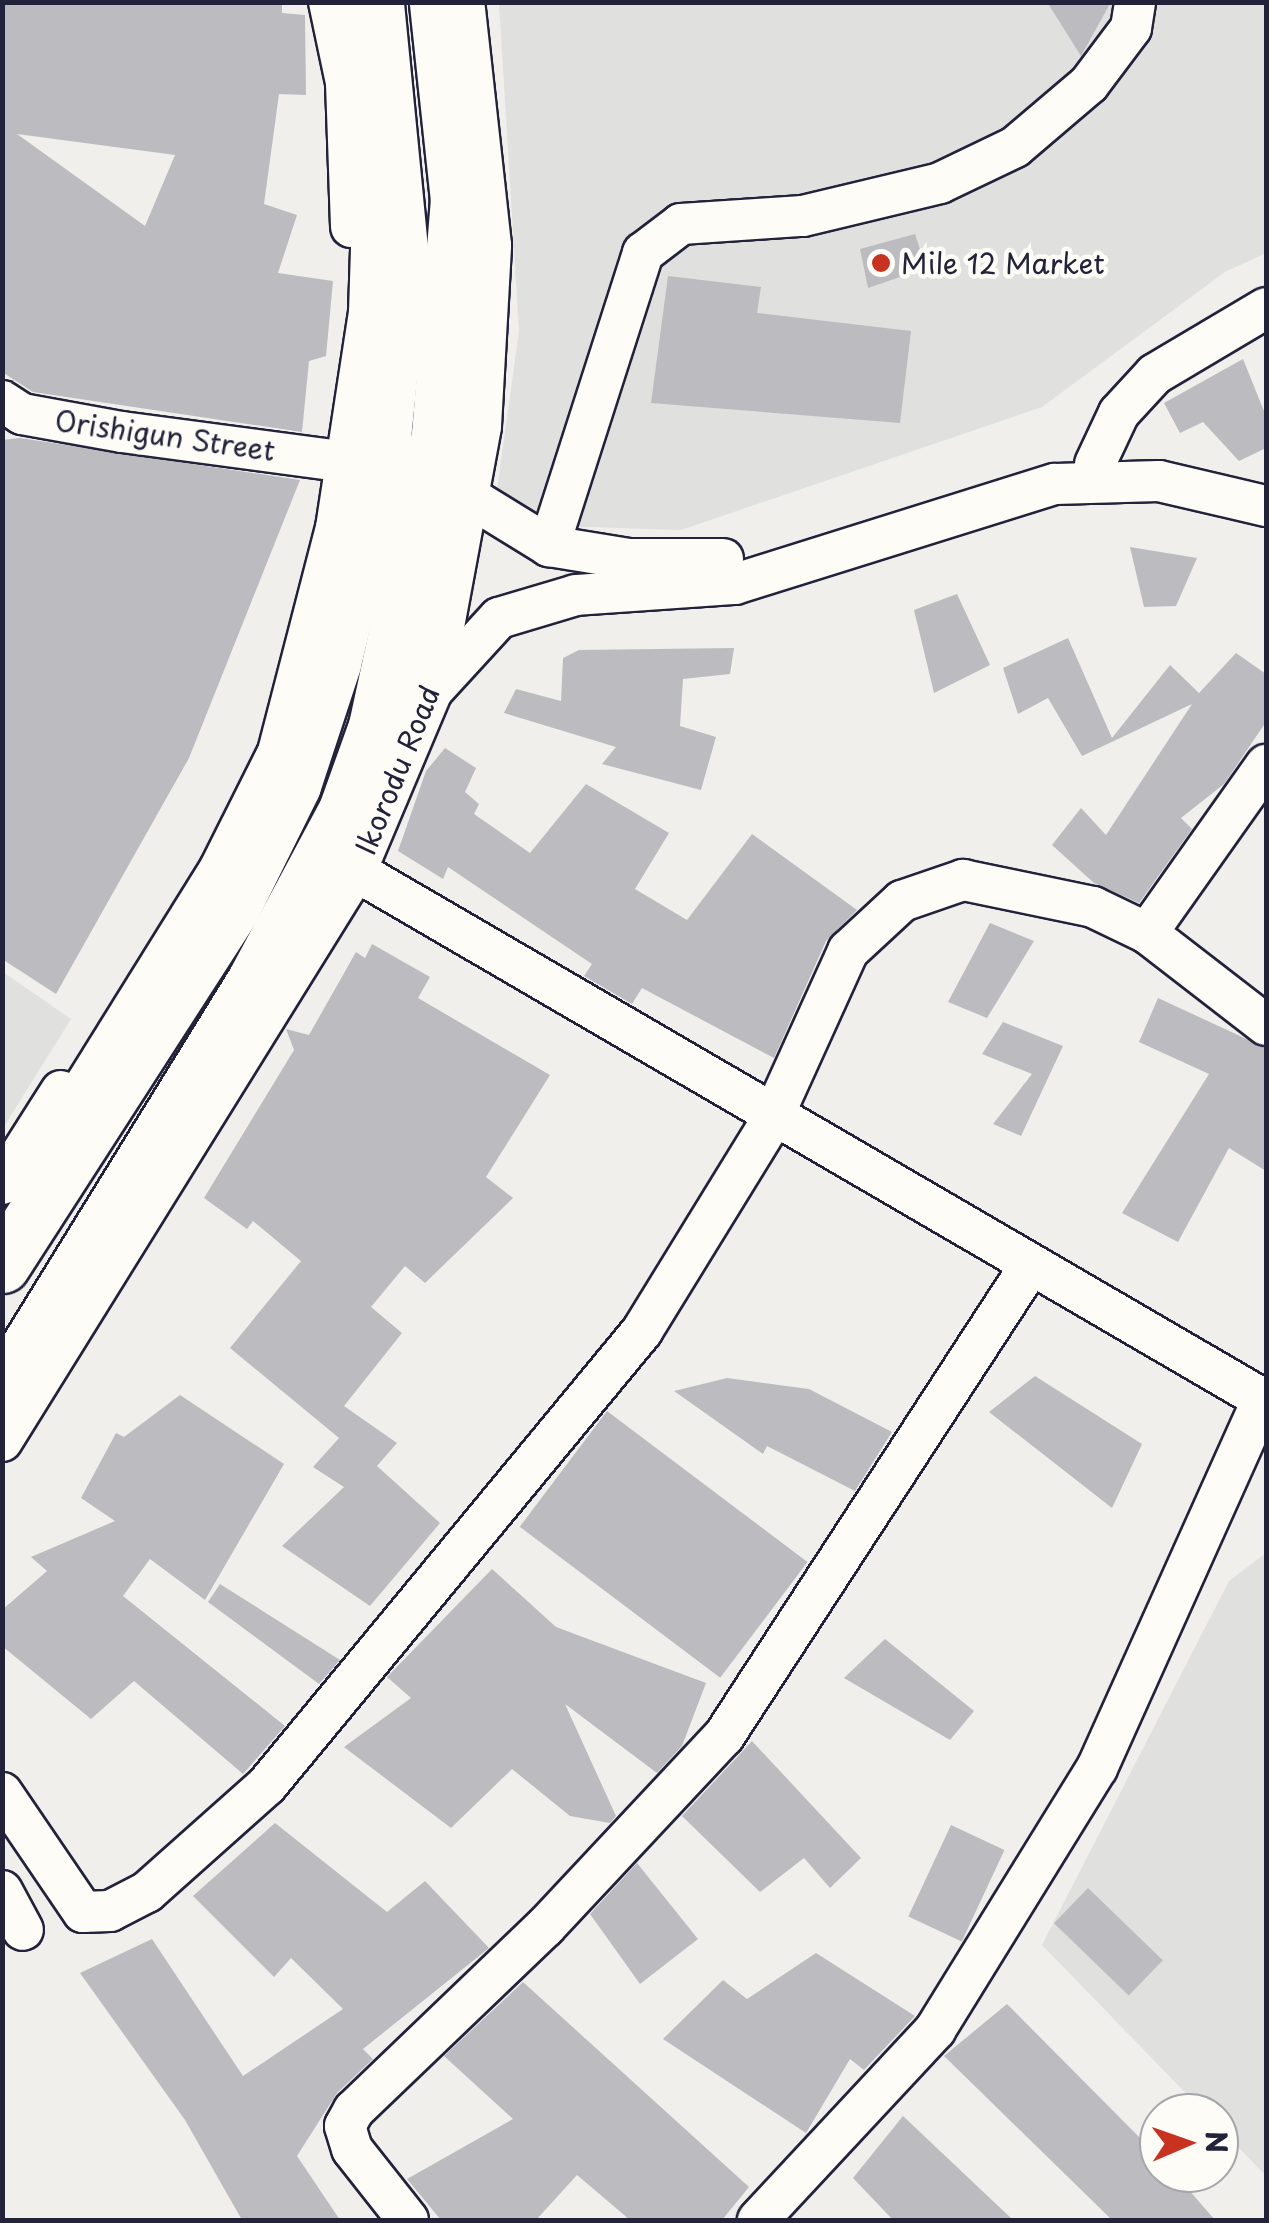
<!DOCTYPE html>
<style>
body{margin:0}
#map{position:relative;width:1269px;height:2223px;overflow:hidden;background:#f0efec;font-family:"Playpen Sans",sans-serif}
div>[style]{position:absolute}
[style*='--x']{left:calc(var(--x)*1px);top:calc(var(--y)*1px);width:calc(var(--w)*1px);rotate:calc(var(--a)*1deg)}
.built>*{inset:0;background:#e0e0df}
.building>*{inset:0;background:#bcbcc0;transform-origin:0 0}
.roads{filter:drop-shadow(2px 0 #22223b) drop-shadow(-2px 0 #22223b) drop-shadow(0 2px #22223b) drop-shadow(0 -2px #22223b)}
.minor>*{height:40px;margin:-20px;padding:0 20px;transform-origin:20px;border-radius:20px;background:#fdfcf7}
.highway>*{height:55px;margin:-27.5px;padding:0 27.5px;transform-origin:27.5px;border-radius:27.5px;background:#fdfcf7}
.dots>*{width:28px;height:28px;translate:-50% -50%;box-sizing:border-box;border:5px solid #fdfcf7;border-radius:50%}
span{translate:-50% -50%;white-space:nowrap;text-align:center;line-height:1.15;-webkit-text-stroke:9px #fdfcf7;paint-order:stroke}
.poi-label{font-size:28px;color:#22223b}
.left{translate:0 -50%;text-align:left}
.street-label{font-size:28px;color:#22223b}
.frame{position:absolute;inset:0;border:5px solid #22223b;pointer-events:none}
.north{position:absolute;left:1139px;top:2093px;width:100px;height:100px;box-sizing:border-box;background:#fdfcf7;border:2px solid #a5a5ac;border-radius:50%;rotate:88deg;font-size:28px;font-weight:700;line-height:40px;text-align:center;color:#22223b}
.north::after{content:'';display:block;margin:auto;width:35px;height:45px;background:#c8321e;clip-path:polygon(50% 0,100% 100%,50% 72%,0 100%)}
</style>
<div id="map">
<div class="built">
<i style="clip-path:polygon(499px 3px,1266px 3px,1266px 253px,1225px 272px,1042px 407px,681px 530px,556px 526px,497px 490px,519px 331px)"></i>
<i style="clip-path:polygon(3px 972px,71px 1019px,3px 1128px)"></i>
<i style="clip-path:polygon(1266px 1553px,1266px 2176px,1219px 2127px,1219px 2113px,1205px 2113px,1042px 1945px,1229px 1581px)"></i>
</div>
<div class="building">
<i style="clip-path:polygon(evenodd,2px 2px,282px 2px,282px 13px,305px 15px,306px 95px,279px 94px,264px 204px,297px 215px,278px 273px,333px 281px,326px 356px,309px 361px,302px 432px,33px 392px,2px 372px,2px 2px,17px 134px,175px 155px,145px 226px,17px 134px)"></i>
<i style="clip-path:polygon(1047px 2px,1111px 2px,1081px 56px)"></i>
<i style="clip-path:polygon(915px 234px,926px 268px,868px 288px,860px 249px)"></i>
<i style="clip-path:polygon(668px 276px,761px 287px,757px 313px,911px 331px,900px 423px,651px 403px)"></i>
<i style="clip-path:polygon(1243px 359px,1266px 416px,1266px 448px,1239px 461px,1203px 422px,1180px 433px,1164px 403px)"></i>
<i style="clip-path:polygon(20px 438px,300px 480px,189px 758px,56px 994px,2px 959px,2px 440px)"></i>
<i style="clip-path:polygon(1130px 547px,1197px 558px,1176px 606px,1144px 607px)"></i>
<i style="clip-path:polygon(957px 594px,990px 665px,934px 693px,914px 610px)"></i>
<i style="clip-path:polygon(1068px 638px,1112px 738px,1170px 665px,1199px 693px,1236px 653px,1266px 674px,1266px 722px,1224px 784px,1181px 818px,1192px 829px,1139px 903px,1094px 883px,1052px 845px,1081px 808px,1106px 835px,1192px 704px,1082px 756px,1048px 698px,1018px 714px,1003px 668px)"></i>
<i style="clip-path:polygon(734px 648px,730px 674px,683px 679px,680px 726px,716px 737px,701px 790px,602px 764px,616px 747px,504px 713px,516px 689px,561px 701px,563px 658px,579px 650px)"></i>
<i style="clip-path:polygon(445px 748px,476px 768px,465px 792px,479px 804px,474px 814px,530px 853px,586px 784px,669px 833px,635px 889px,687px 920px,752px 834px,857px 910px,826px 941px,774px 1058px,642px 988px,632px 1004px,584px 976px,592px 964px,448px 867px,443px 879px,398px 851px,426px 771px)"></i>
<i style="clip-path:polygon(990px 923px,1034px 941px,987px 1018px,948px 1002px)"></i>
<i style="clip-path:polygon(372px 944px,430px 977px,418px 998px,550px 1075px,486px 1177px,513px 1198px,425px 1283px,405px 1266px,371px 1307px,402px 1333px,344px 1406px,397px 1443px,377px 1466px,440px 1523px,370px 1606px,282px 1546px,344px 1487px,313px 1467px,339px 1438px,230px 1348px,301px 1261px,253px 1221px,247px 1229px,204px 1198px,294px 1050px,286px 1029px,309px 1035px,356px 952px,365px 958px)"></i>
<i style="clip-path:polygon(1158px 998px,1266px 1048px,1266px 1171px,1229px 1148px,1178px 1242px,1122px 1213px,1209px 1074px,1139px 1042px)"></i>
<i style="clip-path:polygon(1003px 1022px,1063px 1046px,1021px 1136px,993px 1124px,1032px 1074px,982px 1054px)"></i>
<i style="clip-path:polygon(1035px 1376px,1142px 1444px,1112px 1508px,989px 1412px)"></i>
<i style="clip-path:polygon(727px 1378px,809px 1389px,892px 1432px,855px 1491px,767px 1446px,763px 1454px,674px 1391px)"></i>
<i style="clip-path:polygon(180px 1395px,284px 1464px,205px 1600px,150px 1559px,123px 1596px,285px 1726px,243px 1774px,134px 1681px,91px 1719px,2px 1646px,2px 1610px,47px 1571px,31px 1557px,115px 1521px,81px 1498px,116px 1433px,124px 1437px)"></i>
<i style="left:607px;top:1411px;width:251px;height:145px;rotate:37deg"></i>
<i style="clip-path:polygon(492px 1569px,556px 1627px,706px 1683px,682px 1746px,657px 1773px,565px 1704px,616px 1816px,610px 1823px,570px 1816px,512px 1769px,451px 1828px,344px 1747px,411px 1698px,387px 1677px)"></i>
<i style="clip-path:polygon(220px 1584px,340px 1660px,319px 1684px,208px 1602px)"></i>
<i style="clip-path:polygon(885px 1639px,974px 1711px,950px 1740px,844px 1678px)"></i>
<i style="clip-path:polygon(752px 1741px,861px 1858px,830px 1888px,804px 1858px,760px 1892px,682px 1816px)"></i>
<i style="clip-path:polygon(275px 1823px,387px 1912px,425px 1881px,489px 1948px,363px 2049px,373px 2059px,337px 2093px,297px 2156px,340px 2220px,242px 2220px,185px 2120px,80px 1973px,152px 1939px,243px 2076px,343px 2009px,291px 1958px,274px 1977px,193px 1896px)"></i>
<i style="left:951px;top:1825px;width:59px;height:101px;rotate:25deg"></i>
<i style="clip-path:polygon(637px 1863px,698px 1939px,640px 1984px,590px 1914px)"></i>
<i style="left:1088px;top:1888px;width:104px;height:49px;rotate:44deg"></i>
<i style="clip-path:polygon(816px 1953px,915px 2016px,864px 2070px,850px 2059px,806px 2133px,663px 2039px,723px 1980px,747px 1999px)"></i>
<i style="clip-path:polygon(523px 1982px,749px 2187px,722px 2220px,630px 2220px,577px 2175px,536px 2220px,441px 2220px,407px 2179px,513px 2119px,444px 2056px)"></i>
<i style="clip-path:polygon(1007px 2004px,1159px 2157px,1159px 2173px,1174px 2173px,1215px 2220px,1112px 2220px,944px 2056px)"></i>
<i style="clip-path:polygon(903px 2116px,1013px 2220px,893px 2220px,853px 2178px)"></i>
</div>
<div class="roads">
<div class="minor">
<i style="--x:329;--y:2;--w:83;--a:78.1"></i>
<i style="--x:346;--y:83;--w:144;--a:88"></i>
<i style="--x:2;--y:401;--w:24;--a:33"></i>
<i style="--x:22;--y:414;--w:102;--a:10.2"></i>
<i style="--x:122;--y:432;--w:211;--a:7.6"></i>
<i style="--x:1095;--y:464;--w:56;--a:-64.8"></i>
<i style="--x:1119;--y:413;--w:53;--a:-47.3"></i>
<i style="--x:1155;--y:374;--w:129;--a:-30.7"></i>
<i style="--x:471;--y:498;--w:92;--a:31.6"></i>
<i style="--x:549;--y:546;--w:81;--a:9.2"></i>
<i style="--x:629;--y:559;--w:94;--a:0"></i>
<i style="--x:549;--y:546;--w:308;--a:-72.2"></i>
<i style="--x:643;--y:253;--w:48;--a:-37.3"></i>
<i style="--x:681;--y:224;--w:122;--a:-3.8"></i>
<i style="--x:803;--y:216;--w:141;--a:-13.5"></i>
<i style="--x:940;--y:183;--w:83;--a:-25.6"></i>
<i style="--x:1015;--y:147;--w:97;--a:-40.4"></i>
<i style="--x:1089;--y:84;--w:70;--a:-53.1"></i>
<i style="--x:1131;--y:28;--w:26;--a:-81"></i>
<i style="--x:432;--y:691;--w:99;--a:-47.5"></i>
<i style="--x:499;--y:618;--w:80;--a:-16.6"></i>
<i style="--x:576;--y:595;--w:159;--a:-4"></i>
<i style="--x:735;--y:584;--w:335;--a:-17.4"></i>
<i style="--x:1055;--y:484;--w:104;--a:-1.7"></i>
<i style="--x:1159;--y:481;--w:110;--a:13.2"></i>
<i style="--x:356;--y:871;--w:1053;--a:30.22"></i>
<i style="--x:1147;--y:933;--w:206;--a:-54.7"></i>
<i style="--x:59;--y:1127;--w:303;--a:-58.1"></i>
<i style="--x:219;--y:870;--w:132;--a:-63.4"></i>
<i style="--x:278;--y:752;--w:231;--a:-75.5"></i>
<i style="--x:336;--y:528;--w:218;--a:-81.3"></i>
<i style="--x:369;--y:313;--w:128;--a:-88.2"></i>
<i style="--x:2;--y:1184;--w:110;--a:-57.6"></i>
<i style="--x:2;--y:1441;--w:671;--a:-58.16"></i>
<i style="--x:356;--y:871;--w:195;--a:-67.1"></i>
<i style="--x:432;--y:691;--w:269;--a:-79.5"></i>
<i style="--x:481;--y:426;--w:181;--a:-86.8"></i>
<i style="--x:491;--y:245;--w:244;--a:-96.3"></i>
<i style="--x:2;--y:1793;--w:144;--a:55.8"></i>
<i style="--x:83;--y:1912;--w:27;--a:-2"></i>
<i style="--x:110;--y:1911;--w:42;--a:-27.2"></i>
<i style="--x:147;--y:1892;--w:161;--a:-41.7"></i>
<i style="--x:267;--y:1785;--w:589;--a:-50.44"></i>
<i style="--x:642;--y:1331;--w:246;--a:-58.4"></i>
<i style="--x:771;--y:1121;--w:187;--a:-65.6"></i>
<i style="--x:848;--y:951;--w:74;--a:-42.8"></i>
<i style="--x:902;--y:901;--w:65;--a:-19"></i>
<i style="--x:963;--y:880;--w:133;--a:11.7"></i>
<i style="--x:1093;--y:907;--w:60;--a:25.7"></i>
<i style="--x:1147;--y:933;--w:150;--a:37.7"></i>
<i style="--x:2;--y:1891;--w:44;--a:61.7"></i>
<i style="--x:408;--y:2220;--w:90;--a:-128.3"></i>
<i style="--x:352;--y:2149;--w:24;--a:-107"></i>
<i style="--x:345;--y:2126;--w:18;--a:-61"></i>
<i style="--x:354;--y:2110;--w:265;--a:-43.8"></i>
<i style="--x:545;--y:1927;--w:262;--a:-46.9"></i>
<i style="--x:724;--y:1736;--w:557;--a:-56.94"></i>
<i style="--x:758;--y:2220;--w:260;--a:-47"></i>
<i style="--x:935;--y:2030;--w:308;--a:-58.3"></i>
<i style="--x:1097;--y:1768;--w:403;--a:-65.8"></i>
</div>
<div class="highway">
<i style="--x:2;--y:1265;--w:425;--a:-57.2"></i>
<i style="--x:232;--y:908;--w:137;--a:-63.6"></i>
<i style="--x:293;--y:785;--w:128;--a:-71.8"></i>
<i style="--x:333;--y:663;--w:202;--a:-76.5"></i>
<i style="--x:380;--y:467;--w:209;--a:-84.2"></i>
<i style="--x:401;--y:259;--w:258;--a:-95.6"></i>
<i style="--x:2;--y:1390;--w:482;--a:-58.3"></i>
<i style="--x:255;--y:980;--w:193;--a:-61.8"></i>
<i style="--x:346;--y:810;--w:89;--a:-70.3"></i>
<i style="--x:376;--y:726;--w:298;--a:-77.8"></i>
<i style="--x:439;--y:435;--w:236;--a:-85.4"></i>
<i style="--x:458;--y:200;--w:199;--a:-96.1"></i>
</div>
</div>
<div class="dots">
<i style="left:881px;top:263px;background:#c8321e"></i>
</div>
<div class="poi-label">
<span class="left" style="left:901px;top:263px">Mile 12 Market</span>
</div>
<div class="street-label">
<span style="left:165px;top:435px;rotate:8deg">Orishigun Street</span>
<span style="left:397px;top:770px;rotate:-68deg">Ikorodu Road</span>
</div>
<div class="frame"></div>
<div class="north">N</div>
</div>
